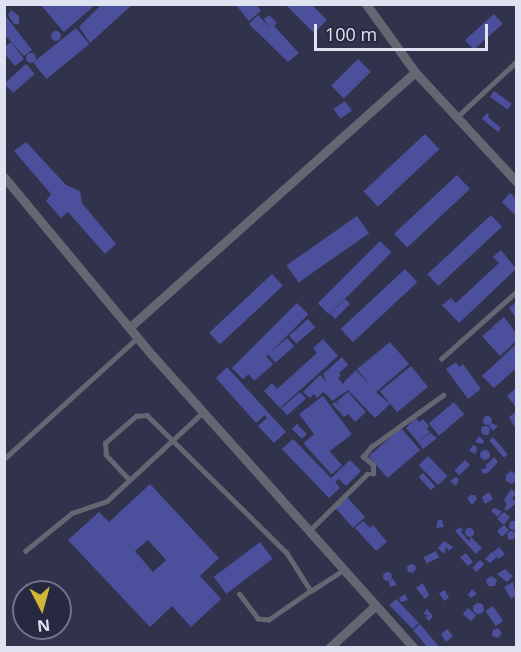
<!DOCTYPE html>
<style>
body{margin:0}
#map{position:relative;width:521px;height:652px;overflow:hidden;background:#30334b;font-family:"Open Sans",sans-serif}
div>[style]{position:absolute}
[style*='--x']{left:calc(var(--x)*1px);top:calc(var(--y)*1px);width:calc(var(--w)*1px);rotate:calc(var(--a)*1deg)}
.building>*{inset:0;background:#4c509c;transform-origin:0 0}
.round{border-radius:50%}
.lane>*{height:4.5px;margin:-2.25px;padding:0 2.25px;transform-origin:2.25px;border-radius:2.25px;background:#646672}
.street>*{height:9px;margin:-4.5px;padding:0 4.5px;transform-origin:4.5px;border-radius:4.5px;background:#646672}
span{translate:-50% -50%;white-space:nowrap;text-align:center;line-height:1.15;-webkit-text-stroke:5px #262940;paint-order:stroke}
.frame{position:absolute;inset:0;border:6px solid #dfe2f1;pointer-events:none}
.north{position:absolute;left:12px;top:580px;width:60px;height:60px;box-sizing:border-box;background:#262940;border:2px solid #707387;border-radius:50%;rotate:174deg;font-size:16px;font-weight:700;line-height:24px;text-align:center;color:#dfe2f1}
.north::after{content:'';display:block;margin:auto;width:21px;height:27px;background:#cfb837;clip-path:polygon(50% 0,100% 100%,50% 72%,0 100%)}
.scale{position:absolute;left:314px;top:24px;width:174px;height:27px;box-sizing:border-box;border:3px solid #dfe2f1;border-top:0;padding-left:8px;font-size:18px;line-height:21px;white-space:nowrap;color:#dfe2f1;-webkit-text-stroke:4px #262940;paint-order:stroke}
</style>
<div id="map">
<div class="building">
<i style="clip-path:polygon(40px 4px,96px 4px,64px 32px)"></i>
<i style="clip-path:polygon(102px 4px,133px 4px,90px 43px,79px 27px)"></i>
<i style="clip-path:polygon(235px 4px,256px 4px,261px 11px,249px 21px)"></i>
<i style="clip-path:polygon(285px 4px,311px 4px,327px 20px,314px 33px)"></i>
<i style="clip-path:polygon(11px 10px,19px 16px,19px 24px,14px 24px,8px 15px)"></i>
<i style="clip-path:polygon(4px 14px,32px 50px,24px 56px,4px 34px)"></i>
<i style="left:494px;top:14px;width:13px;height:39px;rotate:48deg"></i>
<i style="clip-path:polygon(258px 15px,269px 27px,264px 19px,269px 15px,277px 23px,274px 26px,299px 53px,288px 62px,249px 24px)"></i>
<i style="left:76px;top:28px;width:21px;height:55px;rotate:51deg"></i>
<i class="round" style="left:51px;top:31px;width:10px;height:10px"></i>
<i style="clip-path:polygon(11px 42px,24px 59px,15px 66px,4px 53px,4px 47px)"></i>
<i class="round" style="left:26px;top:53px;width:10px;height:10px"></i>
<i style="left:358px;top:59px;width:18px;height:38px;rotate:45deg"></i>
<i style="left:26px;top:64px;width:13px;height:29px;rotate:48deg"></i>
<i style="left:494px;top:91px;width:22px;height:7px;rotate:36deg"></i>
<i style="left:345px;top:101px;width:12px;height:14px;rotate:55deg"></i>
<i style="clip-path:polygon(487px 113px,489px 115px,488px 117px,501px 128px,498px 132px,482px 119px)"></i>
<i style="left:425px;top:134px;width:21px;height:84px;rotate:47deg"></i>
<i style="clip-path:polygon(26px 142px,66px 185px,80px 191px,82px 203px,116px 244px,105px 254px,68px 212px,61px 218px,46px 201px,51px 194px,14px 151px)"></i>
<i style="left:457px;top:175px;width:19px;height:86px;rotate:47deg"></i>
<i style="clip-path:polygon(510px 193px,516px 199px,516px 216px,502px 202px)"></i>
<i style="left:491px;top:215px;width:16px;height:87px;rotate:47deg"></i>
<i style="left:357px;top:216px;width:21px;height:86px;rotate:55deg"></i>
<i style="left:380px;top:241px;width:16px;height:88px;rotate:45deg"></i>
<i style="clip-path:polygon(501px 250px,516px 269px,459px 323px,442px 305px,451px 298px,456px 303px,499px 263px,493px 257px)"></i>
<i style="left:405px;top:269px;width:18px;height:88px;rotate:47deg"></i>
<i style="left:272px;top:274px;width:16px;height:86px;rotate:47deg"></i>
<i style="left:345px;top:299px;width:7px;height:21px;rotate:45deg"></i>
<i style="clip-path:polygon(516px 302px,516px 318px,509px 308px)"></i>
<i style="left:297px;top:303px;width:16px;height:92px;rotate:45deg"></i>
<i style="clip-path:polygon(504px 317px,516px 333px,516px 341px,500px 356px,482px 336px,492px 328px,497px 332px,492px 327px)"></i>
<i style="left:308px;top:319px;width:11px;height:25px;rotate:49deg"></i>
<i style="left:287px;top:338px;width:11px;height:25px;rotate:49deg"></i>
<i style="clip-path:polygon(323px 339px,338px 356px,280px 408px,264px 391px,272px 383px,277px 389px,317px 353px,313px 348px)"></i>
<i style="clip-path:polygon(390px 342px,409px 364px,376px 392px,390px 404px,375px 418px,348px 390px,332px 401px,328px 396px,333px 391px,328px 396px,323px 392px,317px 398px,314px 394px,310px 398px,303px 392px,320px 375px,327px 382px,323px 374px,342px 357px,348px 365px,339px 373px,341px 375px,338px 378px,344px 385px,344px 382px,356px 370px,373px 388px,357px 369px)"></i>
<i style="clip-path:polygon(516px 344px,516px 373px,514px 370px,494px 388px,482px 376px)"></i>
<i style="left:266px;top:356px;width:11px;height:25px;rotate:49deg"></i>
<i style="clip-path:polygon(456px 362px,459px 367px,463px 364px,481px 389px,468px 399px,446px 369px)"></i>
<i style="left:411px;top:366px;width:27px;height:40px;rotate:51deg"></i>
<i style="clip-path:polygon(227px 367px,286px 432px,274px 443px,258px 426px,267px 418px,265px 415px,256px 423px,216px 378px)"></i>
<i style="clip-path:polygon(516px 388px,516px 407px,507px 396px)"></i>
<i style="left:300px;top:392px;width:9px;height:25px;rotate:49deg"></i>
<i style="clip-path:polygon(348px 392px,366px 412px,355px 422px,348px 414px,344px 417px,332px 404px,335px 402px,345px 411px,336px 402px)"></i>
<i style="left:323px;top:396px;width:48px;height:30px;rotate:53deg"></i>
<i style="left:454px;top:402px;width:16px;height:33px;rotate:50deg"></i>
<i style="clip-path:polygon(516px 412px,516px 429px,509px 417px)"></i>
<i class="round" style="left:482.5px;top:415.5px;width:9px;height:9px"></i>
<i style="clip-path:polygon(416px 418px,419px 422px,423px 419px,429px 426px,427px 429px,430px 432px,418px 442px,406px 428px)"></i>
<i style="clip-path:polygon(491px 423px,498px 426px,493px 431px,489px 426px)"></i>
<i style="left:297px;top:424px;width:14px;height:7px;rotate:45deg"></i>
<i class="round" style="left:480.5px;top:425.5px;width:9px;height:9px"></i>
<i style="left:401px;top:428px;width:29px;height:43px;rotate:49deg"></i>
<i style="clip-path:polygon(430px 433px,437px 438px,423px 449px,418px 442px)"></i>
<i style="left:314px;top:434px;width:42px;height:14px;rotate:48deg"></i>
<i style="clip-path:polygon(479px 436px,484px 441px,482px 444px,475px 442px)"></i>
<i style="left:493px;top:437px;width:23px;height:5px;rotate:50deg"></i>
<i style="clip-path:polygon(293px 439px,331px 478px,350px 460px,361px 471px,346px 486px,339px 479px,335px 482px,340px 488px,329px 498px,282px 449px)"></i>
<i style="clip-path:polygon(473px 445px,477px 447px,476px 454px,469px 451px)"></i>
<i class="round" style="left:480px;top:450px;width:10px;height:10px"></i>
<i style="left:428px;top:456px;width:28px;height:13px;rotate:46deg"></i>
<i style="clip-path:polygon(494px 457px,498px 462px,488px 473px,483px 474px,481px 469px,487px 468px,485px 466px)"></i>
<i style="left:465px;top:460px;width:7px;height:15px;rotate:45deg"></i>
<i style="clip-path:polygon(511px 471px,516px 474px,516px 481px,512px 484px,506px 481px,506px 475px)"></i>
<i style="left:423px;top:473px;width:18px;height:6px;rotate:47deg"></i>
<i style="clip-path:polygon(456px 477px,459px 479px,456px 486px,450px 481px)"></i>
<i style="clip-path:polygon(evenodd,150px 484px,219px 558px,200px 576px,221px 599px,191px 627px,172px 606px,150px 627px,68px 540px,99px 512px,109px 522px,150px 484px,148px 540px,166px 560px,153px 572px,135px 551px,148px 540px)"></i>
<i style="clip-path:polygon(511px 489px,514px 491px,516px 494px,512px 498px,516px 503px,507px 511px,504px 508px,507px 505px,504px 500px)"></i>
<i style="clip-path:polygon(489px 492px,493px 499px,485px 504px,482px 497px)"></i>
<i style="clip-path:polygon(471px 495px,475px 495px,477px 499px,472px 505px,467px 498px)"></i>
<i style="left:347px;top:497px;width:27px;height:16px;rotate:48deg"></i>
<i style="clip-path:polygon(494px 508px,502px 511px,498px 517px,491px 511px)"></i>
<i style="clip-path:polygon(504px 512px,510px 517px,504px 525px,497px 519px)"></i>
<i style="clip-path:polygon(438px 520px,442px 520px,444px 527px,436px 528px)"></i>
<i class="round" style="left:508.5px;top:520.5px;width:9px;height:9px"></i>
<i style="clip-path:polygon(363px 521px,370px 528px,373px 525px,387px 542px,376px 551px,355px 528px)"></i>
<i style="clip-path:polygon(504px 525px,509px 530px,502px 537px,497px 531px)"></i>
<i style="clip-path:polygon(460px 527px,463px 530px,461px 532px,469px 541px,471px 537px,482px 548px,476px 554px,455px 531px)"></i>
<i class="round" style="left:464.5px;top:527.5px;width:9px;height:9px"></i>
<i style="clip-path:polygon(510px 531px,515px 532px,516px 536px,513px 540px,508px 539px,507px 534px)"></i>
<i style="clip-path:polygon(444px 541px,453px 547px,449px 551px,446px 547px,444px 554px,438px 548px)"></i>
<i style="left:260px;top:542px;width:21px;height:58px;rotate:53deg"></i>
<i style="left:499px;top:547px;width:9px;height:8px;rotate:49deg"></i>
<i style="left:436px;top:551px;width:7px;height:14px;rotate:63deg"></i>
<i style="clip-path:polygon(492px 552px,497px 557px,490px 563px,485px 559px)"></i>
<i style="clip-path:polygon(466px 553px,473px 562px,468px 566px,460px 557px)"></i>
<i style="left:480px;top:560px;width:6px;height:11px;rotate:45deg"></i>
<i style="clip-path:polygon(410px 564px,415px 565px,416px 569px,413px 573px,408px 572px,407px 567px)"></i>
<i style="clip-path:polygon(505px 569px,513px 576px,507px 582px,497px 574px)"></i>
<i class="round" style="left:382.5px;top:571.5px;width:9px;height:9px"></i>
<i style="clip-path:polygon(491px 576px,497px 580px,495px 586px,488px 586px,486px 580px)"></i>
<i style="clip-path:polygon(393px 579px,397px 585px,390px 587px,389px 581px)"></i>
<i style="clip-path:polygon(513px 582px,516px 596px,511px 599px,504px 587px)"></i>
<i style="clip-path:polygon(423px 583px,429px 595px,425px 599px,416px 588px)"></i>
<i style="clip-path:polygon(472px 589px,477px 594px,471px 598px,468px 595px)"></i>
<i style="clip-path:polygon(445px 590px,449px 598px,444px 601px,439px 593px)"></i>
<i style="clip-path:polygon(405px 594px,408px 600px,401px 602px,399px 598px)"></i>
<i style="left:396px;top:599px;width:33px;height:9px;rotate:46deg"></i>
<i class="round" style="left:472.5px;top:602.5px;width:11px;height:11px"></i>
<i style="left:493px;top:606px;width:18px;height:9px;rotate:56deg"></i>
<i style="left:468px;top:608px;width:11px;height:8px;rotate:41deg"></i>
<i style="clip-path:polygon(427px 609px,433px 616px,429px 621px,425px 617px,429px 616px,423px 614px)"></i>
<i style="clip-path:polygon(420px 624px,440px 648px,428px 648px,413px 630px)"></i>
<i style="clip-path:polygon(498px 628px,502px 633px,498px 638px,492px 636px,493px 630px)"></i>
<i style="clip-path:polygon(447px 629px,453px 636px,446px 642px,441px 634px)"></i>
</div>
<div class="lane">
<i style="--x:457;--y:117;--w:81;--a:-43"></i>
<i style="--x:441;--y:359;--w:101;--a:-41.8"></i>
<i style="--x:4;--y:459;--w:181;--a:-42.3"></i>
<i style="--x:129;--y:480;--w:34;--a:-133"></i>
<i style="--x:106;--y:455;--w:12;--a:-95"></i>
<i style="--x:105;--y:443;--w:41;--a:-41.1"></i>
<i style="--x:136;--y:416;--w:11;--a:-5"></i>
<i style="--x:147;--y:415;--w:197;--a:44.6"></i>
<i style="--x:287;--y:553;--w:45;--a:57.7"></i>
<i style="--x:311;--y:591;--w:51;--a:145.4"></i>
<i style="--x:269;--y:620;--w:11;--a:-175"></i>
<i style="--x:258;--y:619;--w:31;--a:-127"></i>
<i style="--x:309;--y:531;--w:81;--a:-44.5"></i>
<i style="--x:367;--y:474;--w:6;--a:0"></i>
<i style="--x:373;--y:474;--w:9;--a:-90"></i>
<i style="--x:373;--y:465;--w:13;--a:-141"></i>
<i style="--x:363;--y:457;--w:13;--a:-51"></i>
<i style="--x:371;--y:447;--w:89;--a:-35.8"></i>
<i style="--x:25;--y:551;--w:60;--a:-39"></i>
<i style="--x:72;--y:513;--w:37;--a:-19"></i>
<i style="--x:107;--y:501;--w:131;--a:-42.8"></i>
<i style="--x:311;--y:591;--w:38;--a:-33"></i>
</div>
<div class="street">
<i style="--x:366;--y:4;--w:84;--a:54.2"></i>
<i style="--x:415;--y:72;--w:149;--a:47.2"></i>
<i style="--x:4;--y:177;--w:231;--a:50.3"></i>
<i style="--x:152;--y:355;--w:393;--a:48.2"></i>
<i style="--x:130;--y:327;--w:382;--a:-41.8"></i>
<i style="--x:329;--y:648;--w:62;--a:-42.4"></i>
</div>
<div class="frame"></div>
<div class="north">N</div>
<div class="scale">100 m</div>
</div>
